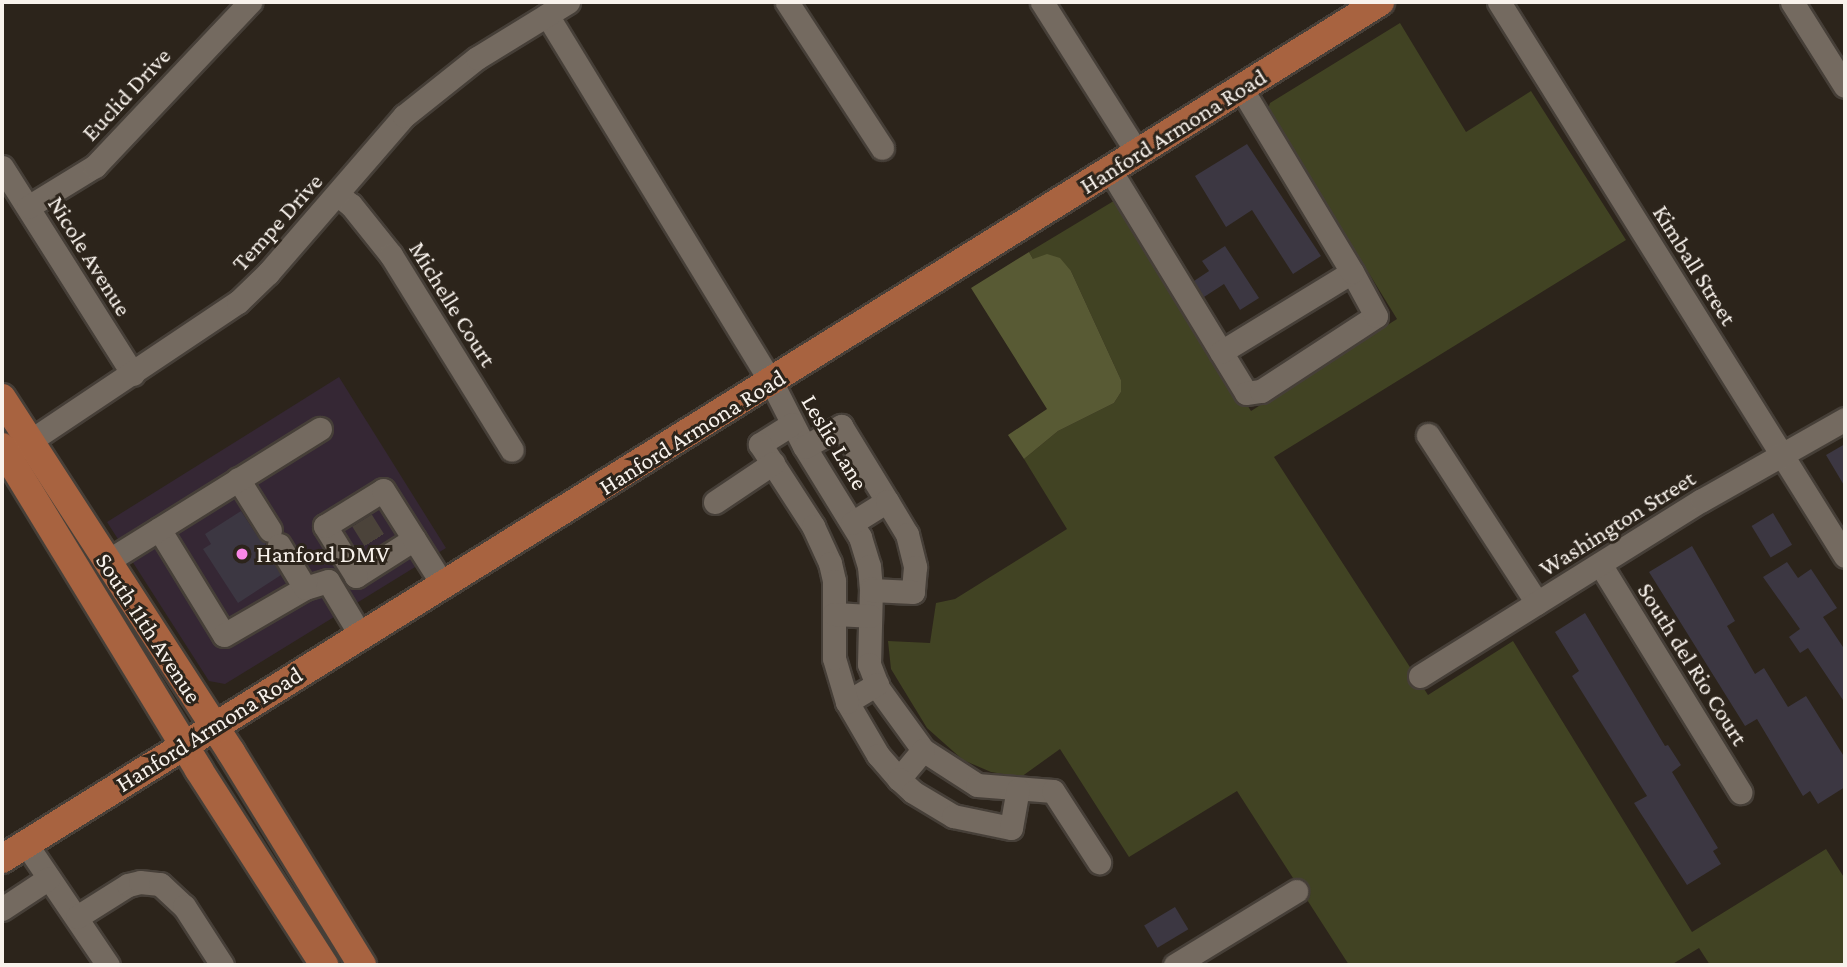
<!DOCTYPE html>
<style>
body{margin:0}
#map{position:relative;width:1847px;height:967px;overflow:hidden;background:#2c241b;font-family:"Crimson Pro",serif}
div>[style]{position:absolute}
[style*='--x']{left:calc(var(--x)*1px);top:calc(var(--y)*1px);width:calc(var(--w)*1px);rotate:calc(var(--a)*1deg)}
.commercial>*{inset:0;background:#352734}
.green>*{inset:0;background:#414323}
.forest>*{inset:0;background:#585a34}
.building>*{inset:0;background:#3c3742;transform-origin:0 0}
.minor-tunnel>*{height:23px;margin-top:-11.5px;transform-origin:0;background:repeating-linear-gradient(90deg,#4b433a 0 23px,transparent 0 34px)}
.roads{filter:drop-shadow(2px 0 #463f38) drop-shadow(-2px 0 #463f38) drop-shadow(0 2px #463f38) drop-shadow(0 -2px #463f38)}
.minor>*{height:23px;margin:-11.5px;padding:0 11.5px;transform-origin:11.5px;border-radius:11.5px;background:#746a60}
.major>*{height:28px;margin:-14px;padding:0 14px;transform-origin:14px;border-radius:14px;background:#a86340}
.dots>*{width:19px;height:19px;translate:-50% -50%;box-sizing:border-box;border:4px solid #2c241b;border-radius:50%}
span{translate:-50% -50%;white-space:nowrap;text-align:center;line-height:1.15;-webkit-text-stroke:6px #2c241b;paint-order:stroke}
.street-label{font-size:24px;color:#f8f2ec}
.poi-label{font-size:24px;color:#f8f2ec}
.left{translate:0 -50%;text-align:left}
.frame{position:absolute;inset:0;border:4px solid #f8f2ec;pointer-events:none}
</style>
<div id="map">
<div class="commercial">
<i style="clip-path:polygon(339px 377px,446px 548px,225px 684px,209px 681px,107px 522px)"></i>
</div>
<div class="green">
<i style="clip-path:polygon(1400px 23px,1466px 132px,1531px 91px,1626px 240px,1274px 457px,1428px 695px,1513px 641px,1692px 932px,1826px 849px,1845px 879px,1845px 965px,1710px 965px,1699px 948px,1671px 965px,1349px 965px,1237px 791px,1129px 857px,1060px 749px,1021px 777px,991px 772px,963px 760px,927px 728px,891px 669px,888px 641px,930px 643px,936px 603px,955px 599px,1067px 529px,1024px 459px,1058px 431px,1114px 403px,1121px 392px,1121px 380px,1071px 271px,1033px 259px,1029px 252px,1117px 199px,1251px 411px,1397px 319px,1268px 109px,1270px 103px)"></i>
</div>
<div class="forest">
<i style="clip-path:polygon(1029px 252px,1033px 259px,1047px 254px,1060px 258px,1071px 271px,1121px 380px,1121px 392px,1114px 403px,1058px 431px,1024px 459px,1008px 435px,1047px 409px,971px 288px)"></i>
</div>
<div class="building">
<i style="clip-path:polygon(1247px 144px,1321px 256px,1293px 274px,1252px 210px,1226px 227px,1195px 176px)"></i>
<i style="clip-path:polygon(1225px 246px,1259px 298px,1240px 310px,1224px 284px,1204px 297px,1194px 281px,1209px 271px,1202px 261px)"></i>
<i style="clip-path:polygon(1845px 444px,1845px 487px,1826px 455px)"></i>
<i style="clip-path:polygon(241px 511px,258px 537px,265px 543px,267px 552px,281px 575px,238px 603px,203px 549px,211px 544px,205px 534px)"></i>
<i style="left:1773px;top:513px;width:37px;height:25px;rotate:59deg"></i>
<i style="clip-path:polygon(1692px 546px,1735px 621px,1727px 626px,1755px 674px,1764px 668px,1788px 707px,1806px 696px,1845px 758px,1845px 787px,1818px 804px,1810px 791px,1803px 796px,1757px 719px,1745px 726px,1649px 572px)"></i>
<i style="clip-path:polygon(1787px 562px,1798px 578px,1811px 569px,1837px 608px,1823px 617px,1845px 650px,1845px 703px,1808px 648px,1800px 653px,1789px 637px,1800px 629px,1763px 577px)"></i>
<i style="clip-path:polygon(1585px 613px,1665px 746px,1668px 745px,1681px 765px,1672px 772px,1718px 848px,1713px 851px,1721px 864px,1687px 885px,1634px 803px,1647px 796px,1572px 676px,1579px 671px,1555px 632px)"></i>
<i style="left:1175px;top:907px;width:26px;height:36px;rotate:59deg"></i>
</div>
<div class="minor-tunnel">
<i style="--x:362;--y:520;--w:36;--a:58"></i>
</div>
<div class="roads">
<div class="minor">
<i style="--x:787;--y:2;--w:174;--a:56.9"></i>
<i style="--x:1042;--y:2;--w:178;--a:57.7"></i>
<i style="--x:1499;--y:2;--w:653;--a:58.01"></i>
<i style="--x:1792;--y:2;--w:99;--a:57.8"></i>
<i style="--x:547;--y:15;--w:431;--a:58.6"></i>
<i style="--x:772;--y:383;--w:71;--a:63.1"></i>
<i style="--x:804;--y:446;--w:107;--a:58.4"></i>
<i style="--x:860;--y:537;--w:30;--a:73"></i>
<i style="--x:869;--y:566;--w:22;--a:85"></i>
<i style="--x:871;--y:588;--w:76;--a:91.5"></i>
<i style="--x:869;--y:664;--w:26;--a:69"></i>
<i style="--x:878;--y:688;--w:77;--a:54"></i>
<i style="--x:923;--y:750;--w:64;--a:32.9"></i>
<i style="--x:977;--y:785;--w:76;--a:4.5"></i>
<i style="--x:1053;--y:791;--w:85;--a:57.1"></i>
<i style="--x:2;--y:167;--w:245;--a:57.7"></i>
<i style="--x:1110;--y:170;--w:261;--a:58.6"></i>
<i style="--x:1246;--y:393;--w:15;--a:-8"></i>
<i style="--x:1261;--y:391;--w:137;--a:-33.1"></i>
<i style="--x:1376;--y:316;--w:50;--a:-118.6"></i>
<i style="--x:338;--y:195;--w:16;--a:38"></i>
<i style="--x:351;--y:205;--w:64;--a:51.3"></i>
<i style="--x:391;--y:255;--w:229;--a:58.2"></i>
<i style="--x:28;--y:207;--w:79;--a:-31.5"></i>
<i style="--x:95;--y:166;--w:226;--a:-46.6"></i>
<i style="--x:1221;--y:352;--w:153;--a:-31.4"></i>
<i style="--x:1352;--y:272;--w:215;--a:-121.1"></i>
<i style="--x:792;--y:424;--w:38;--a:148"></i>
<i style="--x:760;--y:444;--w:98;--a:57.1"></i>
<i style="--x:813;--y:526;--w:41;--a:65.3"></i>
<i style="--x:830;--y:563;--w:18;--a:77"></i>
<i style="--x:834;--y:581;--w:33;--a:90"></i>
<i style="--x:1428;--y:435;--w:200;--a:57"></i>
<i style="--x:805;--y:447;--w:42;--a:-30.3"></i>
<i style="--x:841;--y:426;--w:88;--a:58.5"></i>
<i style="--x:18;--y:449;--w:265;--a:-33.8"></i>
<i style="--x:238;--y:302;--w:42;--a:-44"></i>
<i style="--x:268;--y:273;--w:208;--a:-49.1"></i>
<i style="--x:404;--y:116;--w:93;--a:-38.5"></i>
<i style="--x:477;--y:58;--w:107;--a:-31.6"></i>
<i style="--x:238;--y:479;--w:60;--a:57.9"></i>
<i style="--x:715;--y:502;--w:70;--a:-33.9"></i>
<i style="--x:852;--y:523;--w:41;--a:-32.2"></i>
<i style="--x:887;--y:501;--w:39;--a:59"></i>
<i style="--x:907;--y:534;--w:34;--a:76"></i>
<i style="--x:915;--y:567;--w:25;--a:95"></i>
<i style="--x:913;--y:592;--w:42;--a:-177.3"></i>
<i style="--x:159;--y:529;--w:124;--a:58.5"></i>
<i style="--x:224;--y:635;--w:94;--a:-30.1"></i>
<i style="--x:305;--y:588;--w:24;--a:-17"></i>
<i style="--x:328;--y:581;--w:64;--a:59"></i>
<i style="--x:414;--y:539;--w:69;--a:147.5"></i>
<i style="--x:356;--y:576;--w:59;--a:-121.8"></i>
<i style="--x:325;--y:526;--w:68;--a:-31.8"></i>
<i style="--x:383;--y:490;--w:112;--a:57.7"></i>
<i style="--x:279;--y:545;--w:50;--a:58.8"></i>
<i style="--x:106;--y:562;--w:252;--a:-31.9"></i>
<i style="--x:1600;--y:564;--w:268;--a:58.4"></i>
<i style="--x:1420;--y:676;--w:332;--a:-32"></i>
<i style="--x:1702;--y:500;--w:164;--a:-29.5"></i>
<i style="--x:877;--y:684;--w:35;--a:149"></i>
<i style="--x:847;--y:702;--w:61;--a:59.7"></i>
<i style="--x:878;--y:755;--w:32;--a:49"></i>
<i style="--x:847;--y:702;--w:46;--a:-106.5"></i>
<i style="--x:834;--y:658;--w:44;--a:-90"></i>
<i style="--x:834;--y:614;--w:36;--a:3"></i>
<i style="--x:923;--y:750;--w:38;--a:130"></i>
<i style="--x:899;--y:779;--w:19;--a:43"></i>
<i style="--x:913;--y:792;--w:47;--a:31"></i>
<i style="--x:953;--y:816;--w:59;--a:11.7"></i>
<i style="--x:1011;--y:828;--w:39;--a:-80"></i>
<i style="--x:26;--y:844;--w:146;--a:55.9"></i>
<i style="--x:2;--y:909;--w:56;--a:-33.4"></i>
<i style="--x:77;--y:917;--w:60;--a:-32.1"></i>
<i style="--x:128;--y:885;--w:12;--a:-14"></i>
<i style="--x:140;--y:882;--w:20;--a:6"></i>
<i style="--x:160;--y:884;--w:33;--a:43"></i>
<i style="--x:184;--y:906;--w:70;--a:57.2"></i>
<i style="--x:1175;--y:965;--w:142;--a:-31.4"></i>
</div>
<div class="major">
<i style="--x:2;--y:398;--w:422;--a:57.1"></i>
<i style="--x:231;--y:752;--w:250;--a:58.4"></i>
<i style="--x:2;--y:447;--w:378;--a:58.6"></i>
<i style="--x:199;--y:770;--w:232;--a:57.3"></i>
<i style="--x:2;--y:859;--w:1623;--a:-31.88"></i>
</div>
</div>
<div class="dots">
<i style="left:242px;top:554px;background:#fa87e7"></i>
</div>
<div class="street-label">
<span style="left:126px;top:94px;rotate:-47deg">Euclid Drive</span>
<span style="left:1173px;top:131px;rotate:-32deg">Hanford Armona Road</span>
<span style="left:277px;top:222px;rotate:-48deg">Tempe Drive</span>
<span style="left:90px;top:256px;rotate:58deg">Nicole Avenue</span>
<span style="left:1695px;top:265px;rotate:58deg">Kimball Street</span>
<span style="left:453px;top:304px;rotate:58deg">Michelle Court</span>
<span style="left:692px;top:432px;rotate:-32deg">Hanford Armona Road</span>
<span style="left:835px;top:442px;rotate:59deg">Leslie Lane</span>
<span style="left:1617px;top:523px;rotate:-32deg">Washington Street</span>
<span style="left:149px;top:628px;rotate:57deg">South 11th Avenue</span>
<span style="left:1693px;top:664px;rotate:58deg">South del Rio Court</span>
<span style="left:209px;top:729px;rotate:-32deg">Hanford Armona Road</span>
</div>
<div class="poi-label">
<span class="left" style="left:256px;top:554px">Hanford DMV</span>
</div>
<div class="frame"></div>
</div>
